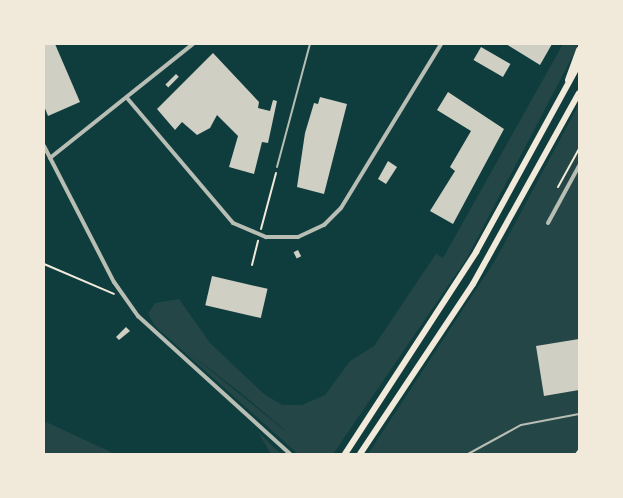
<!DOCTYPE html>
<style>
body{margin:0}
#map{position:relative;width:623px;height:498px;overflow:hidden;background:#0f3d3e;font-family:Overpass,sans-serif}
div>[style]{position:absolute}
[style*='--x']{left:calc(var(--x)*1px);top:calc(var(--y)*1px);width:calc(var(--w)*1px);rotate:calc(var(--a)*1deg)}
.green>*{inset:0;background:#244646}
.building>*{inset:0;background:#cfcfc3;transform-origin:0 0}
.path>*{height:2px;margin:-1px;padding:0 1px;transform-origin:1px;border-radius:1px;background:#f1e9da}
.service>*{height:2px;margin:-1px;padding:0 1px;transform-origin:1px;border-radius:1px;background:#b8beb3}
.minor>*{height:4px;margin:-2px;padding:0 2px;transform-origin:2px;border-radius:2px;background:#b8beb3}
.primary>*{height:6px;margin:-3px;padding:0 3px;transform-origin:3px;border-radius:3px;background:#f1e9da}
span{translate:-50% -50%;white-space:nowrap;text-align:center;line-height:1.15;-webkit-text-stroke:4px #f1e9da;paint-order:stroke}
.frame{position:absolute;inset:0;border:45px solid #f1e9da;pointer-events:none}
</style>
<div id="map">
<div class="green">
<i style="clip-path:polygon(evenodd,563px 44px,579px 44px,467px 258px,333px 454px,298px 454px,155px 326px,148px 314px,155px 303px,179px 299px,210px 343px,264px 394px,282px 405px,302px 405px,325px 395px,350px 361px,374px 346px,436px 254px,443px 258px,563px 44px,185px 350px,241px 393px,285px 430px,284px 430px,185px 350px)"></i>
<i style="clip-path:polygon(579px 104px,579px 454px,368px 454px,496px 259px)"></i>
<i style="clip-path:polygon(44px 421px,115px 454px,44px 454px)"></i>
<i style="clip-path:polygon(258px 432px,281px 454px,271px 454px)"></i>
</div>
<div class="building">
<i style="clip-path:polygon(44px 44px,55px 44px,80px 102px,48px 116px,44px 106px)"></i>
<i style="clip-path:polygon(506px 44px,552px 44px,540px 65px)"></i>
<i style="left:481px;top:47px;width:34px;height:15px;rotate:30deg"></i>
<i style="clip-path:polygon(213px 53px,259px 102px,258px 108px,270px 111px,273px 100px,277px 101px,268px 143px,262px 142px,254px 174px,229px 167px,238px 136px,217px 115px,210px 128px,197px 135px,182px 122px,175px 130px,157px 109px)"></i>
<i style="left:176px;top:74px;width:4px;height:15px;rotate:45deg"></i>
<i style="clip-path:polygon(448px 92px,504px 129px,453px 224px,430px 211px,455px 171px,450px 167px,471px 131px,437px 110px)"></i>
<i style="clip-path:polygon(320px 97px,347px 104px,324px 194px,297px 187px,305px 133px,314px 103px,318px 104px)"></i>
<i style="clip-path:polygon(388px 161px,397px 167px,386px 184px,378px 179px)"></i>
<i style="left:298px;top:250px;width:7px;height:5px;rotate:63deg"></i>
<i style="left:212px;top:276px;width:57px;height:30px;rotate:13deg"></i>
<i style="clip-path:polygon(126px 327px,130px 331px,119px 340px,116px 337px)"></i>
<i style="clip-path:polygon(579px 339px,579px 390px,544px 396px,536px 346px)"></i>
</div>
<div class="path">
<i style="--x:558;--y:187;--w:43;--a:-61.1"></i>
<i style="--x:261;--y:229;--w:58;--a:-75"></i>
<i style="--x:44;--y:264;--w:76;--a:23.2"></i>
<i style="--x:252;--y:265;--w:25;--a:-76"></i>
<i style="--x:576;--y:454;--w:5;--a:-53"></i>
</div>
<div class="service">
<i style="--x:277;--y:167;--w:127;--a:-75"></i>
<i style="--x:468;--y:454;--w:60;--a:-28.7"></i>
<i style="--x:521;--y:425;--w:59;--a:-10.7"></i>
</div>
<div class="minor">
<i style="--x:127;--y:98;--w:164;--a:49.7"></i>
<i style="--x:233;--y:223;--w:36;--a:23"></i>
<i style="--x:266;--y:237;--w:32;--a:0"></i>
<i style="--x:298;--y:237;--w:29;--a:-25"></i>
<i style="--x:324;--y:225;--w:24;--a:-45"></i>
<i style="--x:341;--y:208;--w:192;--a:-58.6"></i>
<i style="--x:44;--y:146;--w:153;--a:62.8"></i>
<i style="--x:114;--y:282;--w:42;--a:54.8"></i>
<i style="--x:138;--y:316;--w:205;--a:42.2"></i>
<i style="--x:50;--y:158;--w:183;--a:-38.6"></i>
<i style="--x:548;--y:223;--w:65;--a:-61.5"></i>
</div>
<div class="primary">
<i style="--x:568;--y:80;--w:32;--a:-70"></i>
<i style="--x:345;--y:454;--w:241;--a:-57"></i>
<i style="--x:476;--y:252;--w:214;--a:-61.3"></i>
<i style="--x:360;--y:454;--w:204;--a:-56.4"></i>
<i style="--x:473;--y:284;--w:218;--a:-61"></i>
</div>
<div class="frame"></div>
</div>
